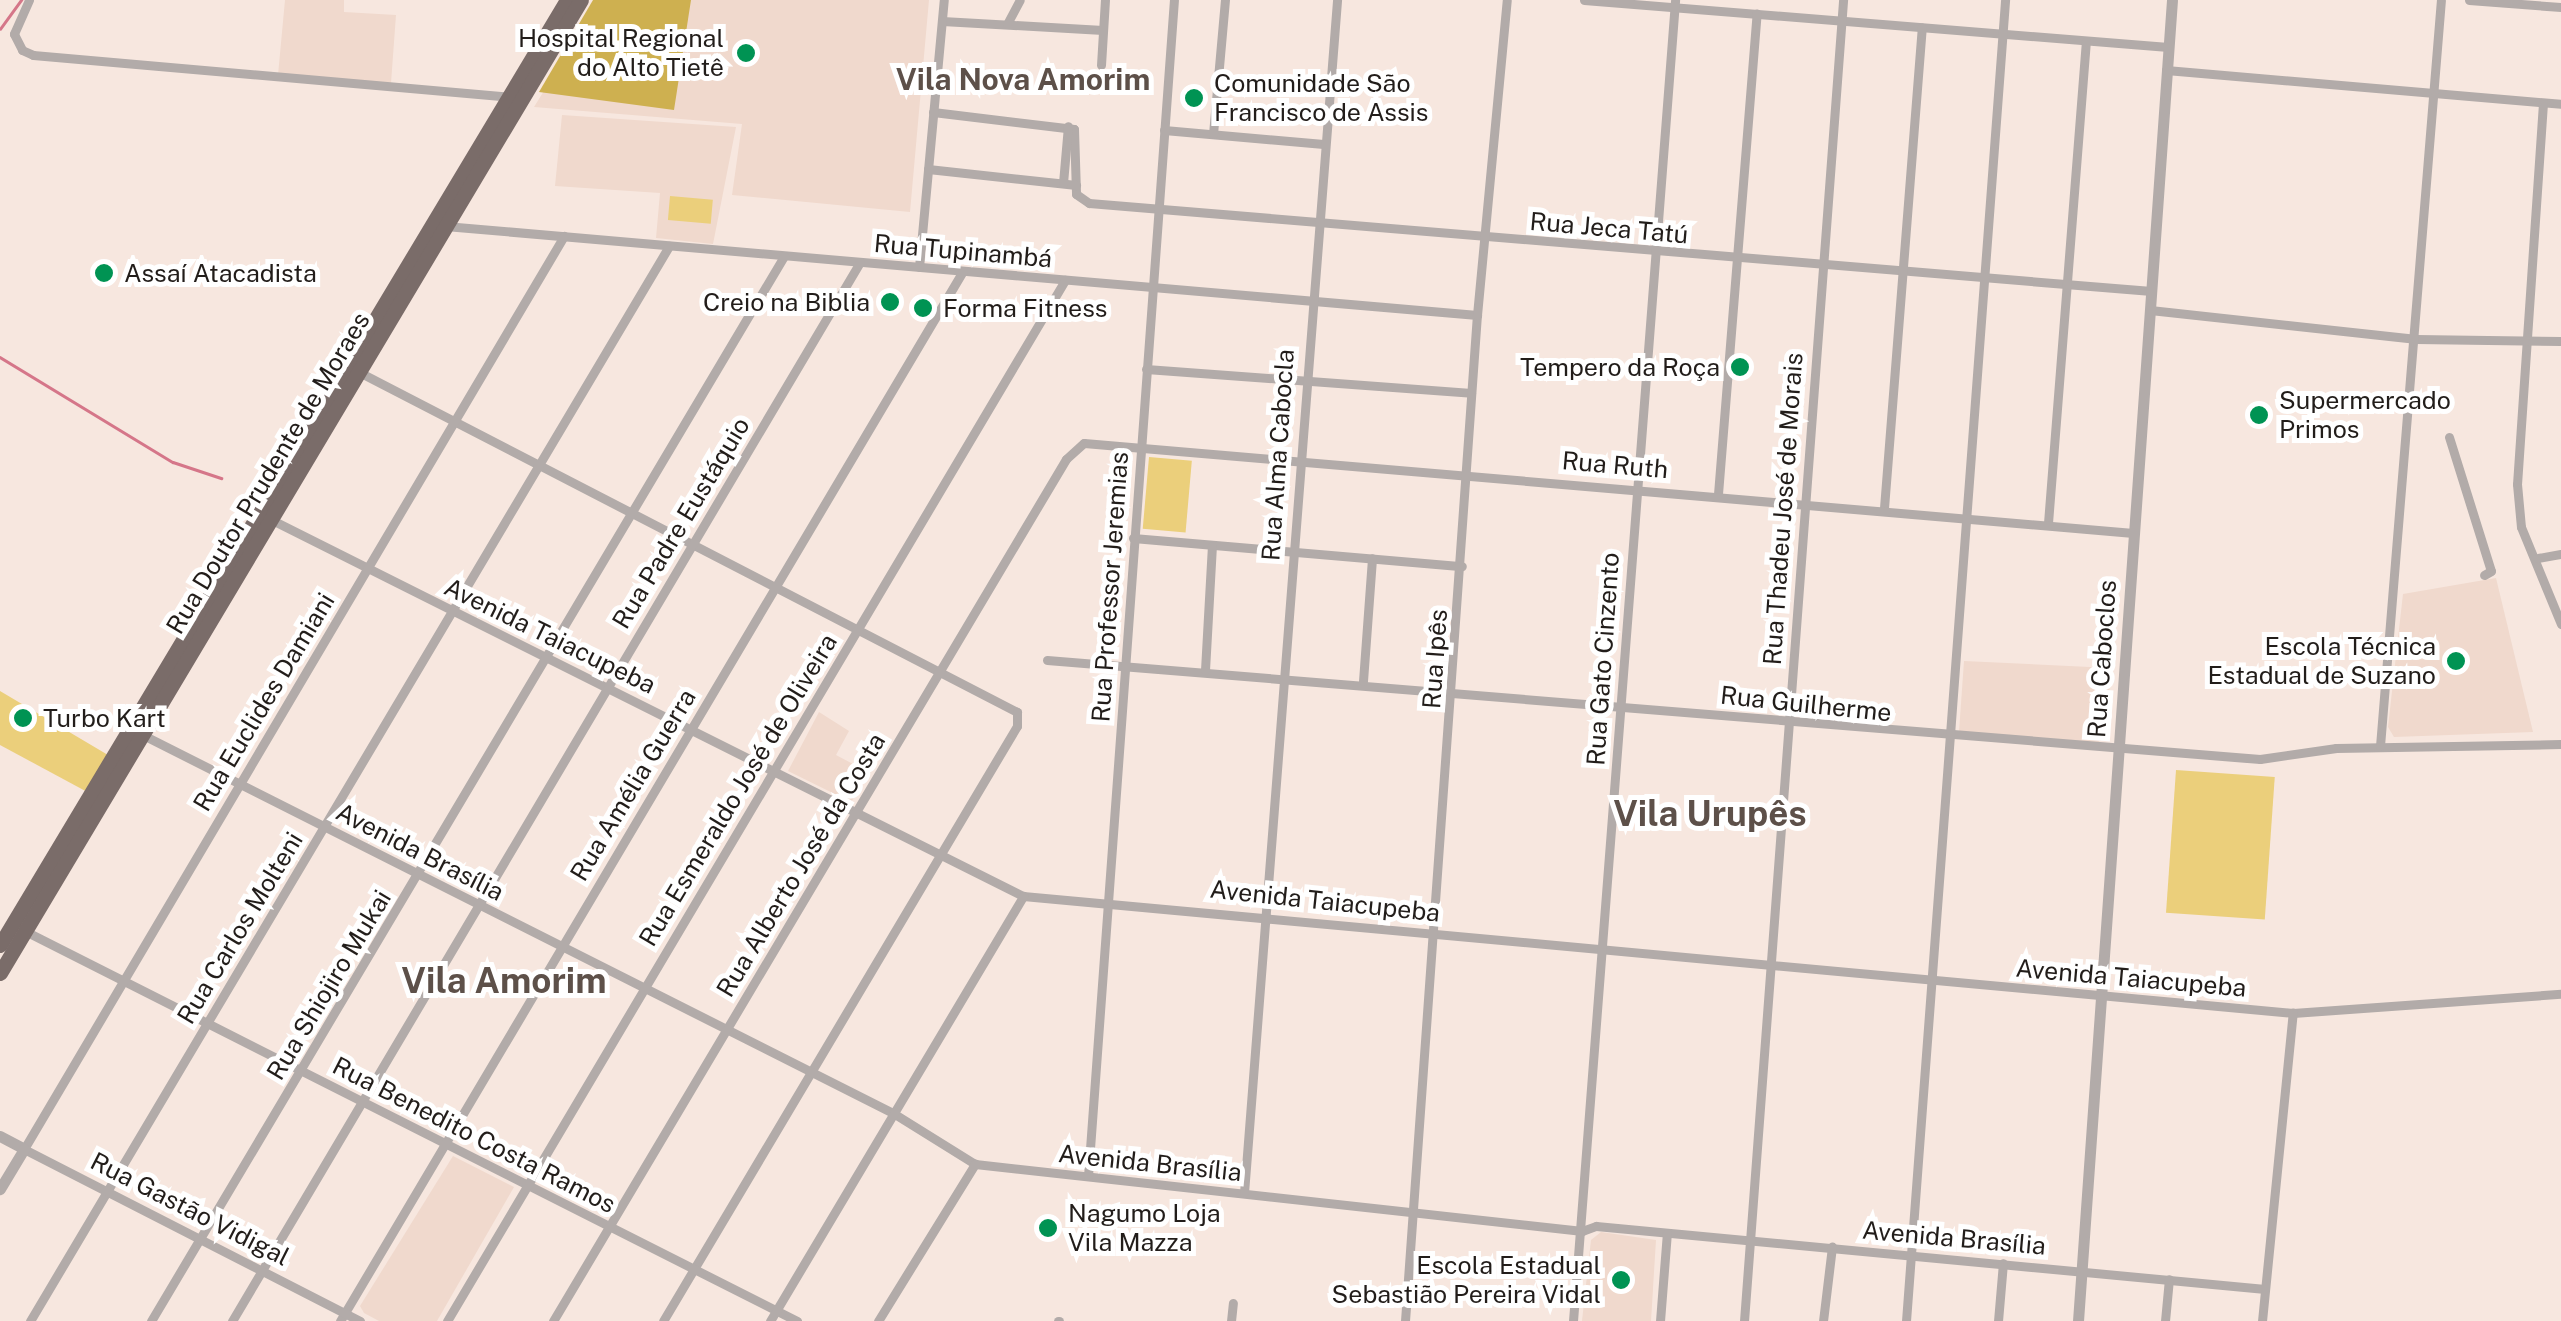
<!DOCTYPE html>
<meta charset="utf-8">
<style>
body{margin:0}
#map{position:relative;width:2561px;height:1321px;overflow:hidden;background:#f7e7df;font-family:"Public Sans",sans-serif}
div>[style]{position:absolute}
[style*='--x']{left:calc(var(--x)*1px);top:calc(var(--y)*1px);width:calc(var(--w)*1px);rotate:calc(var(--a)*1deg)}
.built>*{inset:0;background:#f0d9cd}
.green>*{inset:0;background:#ebcf7b;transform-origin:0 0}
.forest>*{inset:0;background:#ceb050}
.stream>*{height:2.5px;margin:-1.25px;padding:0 1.25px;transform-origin:1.25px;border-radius:1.25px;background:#d57689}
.minor>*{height:9px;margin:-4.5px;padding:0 4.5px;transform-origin:4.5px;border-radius:4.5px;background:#b2aba9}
.tertiary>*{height:11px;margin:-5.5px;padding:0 5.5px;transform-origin:5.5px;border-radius:5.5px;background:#b2aba9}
.trunk>*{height:15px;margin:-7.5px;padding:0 7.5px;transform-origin:7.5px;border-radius:7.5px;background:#7a6c69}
.dots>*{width:28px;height:28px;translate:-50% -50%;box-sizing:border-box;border:5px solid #fff;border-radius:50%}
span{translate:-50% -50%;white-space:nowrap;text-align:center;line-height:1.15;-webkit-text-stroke:10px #fff;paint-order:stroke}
.poi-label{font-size:25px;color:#221d1a}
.right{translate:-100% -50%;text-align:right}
.left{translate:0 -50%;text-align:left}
.street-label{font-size:25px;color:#221d1a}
.quarter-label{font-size:30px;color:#5d5049;font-weight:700}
.district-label{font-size:35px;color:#5d5049;font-weight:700}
</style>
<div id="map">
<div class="built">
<i style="clip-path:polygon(285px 0,344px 0,344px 12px,396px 15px,391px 83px,278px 75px)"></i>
<i style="clip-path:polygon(600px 0,929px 0,910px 212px,732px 195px,742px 124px,534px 107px)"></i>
<i style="clip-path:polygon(562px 115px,736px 127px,713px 244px,656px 238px,660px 193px,555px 186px)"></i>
<i style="clip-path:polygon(2496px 578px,2533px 732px,2394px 737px,2388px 727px,2403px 594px)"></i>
<i style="clip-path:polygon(1964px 661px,2111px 668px,2106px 737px,2097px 743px,1959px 732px)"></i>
<i style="clip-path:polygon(819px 712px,849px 731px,836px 755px,870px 773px,851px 802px,788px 771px)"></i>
<i style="clip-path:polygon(453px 1156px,514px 1187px,437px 1321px,379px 1321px,364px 1313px,360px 1306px)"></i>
<i style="clip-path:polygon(1601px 1232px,1656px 1240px,1651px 1321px,1582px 1321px,1591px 1240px)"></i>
</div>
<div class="green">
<i style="left:670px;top:196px;width:43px;height:24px;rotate:5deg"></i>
<i style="left:1149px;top:457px;width:43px;height:72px;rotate:5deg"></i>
<i style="clip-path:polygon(0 691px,108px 755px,91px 794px,0 745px)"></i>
<i style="left:2176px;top:770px;width:99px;height:143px;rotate:4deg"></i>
</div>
<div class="forest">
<i style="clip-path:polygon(593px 0,691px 0,674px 110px,539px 92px)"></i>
</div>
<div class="stream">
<i style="--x:0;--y:29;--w:36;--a:-54"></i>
<i style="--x:0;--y:357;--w:202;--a:31.3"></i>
<i style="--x:173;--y:462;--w:51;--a:18.4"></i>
</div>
<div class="minor">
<i style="--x:29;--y:0;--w:37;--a:114"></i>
<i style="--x:14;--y:34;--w:18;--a:63"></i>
<i style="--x:22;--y:50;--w:12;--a:24"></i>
<i style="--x:33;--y:55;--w:478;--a:5"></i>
<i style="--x:1584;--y:0;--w:586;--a:4.6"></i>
<i style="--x:2469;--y:0;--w:92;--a:4.4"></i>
<i style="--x:942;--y:21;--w:161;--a:3.2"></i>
<i style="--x:1007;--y:24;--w:27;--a:-62"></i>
<i style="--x:1101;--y:65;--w:65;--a:-86.5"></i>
<i style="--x:2166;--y:70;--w:396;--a:4.9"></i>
<i style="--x:2543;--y:103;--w:382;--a:93.9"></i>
<i style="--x:2517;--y:484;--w:43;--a:84.7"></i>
<i style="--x:2521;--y:527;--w:105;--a:67.6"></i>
<i style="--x:933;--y:112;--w:142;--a:6.9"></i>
<i style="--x:1074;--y:129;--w:65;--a:88.2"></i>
<i style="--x:1076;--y:194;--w:16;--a:35"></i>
<i style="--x:1089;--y:203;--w:1066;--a:4.74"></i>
<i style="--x:1164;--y:130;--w:160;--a:5"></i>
<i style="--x:1213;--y:134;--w:135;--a:-84.9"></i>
<i style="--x:928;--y:169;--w:149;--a:6.2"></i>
<i style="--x:1063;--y:183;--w:57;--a:-85"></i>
<i style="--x:445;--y:226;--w:1036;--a:4.93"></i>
<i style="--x:919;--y:267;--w:268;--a:-84.7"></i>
<i style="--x:2150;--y:310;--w:268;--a:6.2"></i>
<i style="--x:2416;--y:339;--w:145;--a:0.8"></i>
<i style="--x:1146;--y:369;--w:326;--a:4.2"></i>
<i style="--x:357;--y:371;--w:743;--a:27.32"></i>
<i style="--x:1017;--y:712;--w:14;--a:90"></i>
<i style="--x:1017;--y:726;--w:692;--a:120.75"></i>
<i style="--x:2449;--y:437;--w:140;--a:72.6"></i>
<i style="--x:2491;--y:571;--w:8;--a:150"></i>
<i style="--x:1718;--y:494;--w:482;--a:-85.4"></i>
<i style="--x:1884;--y:508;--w:482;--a:-85.5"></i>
<i style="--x:270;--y:519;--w:842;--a:26.6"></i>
<i style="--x:1023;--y:896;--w:1275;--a:5.26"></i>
<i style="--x:2293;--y:1013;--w:269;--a:-4.1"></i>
<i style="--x:2048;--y:523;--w:483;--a:-85.5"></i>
<i style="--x:1133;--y:538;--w:330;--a:4.9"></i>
<i style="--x:2538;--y:558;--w:23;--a:-10"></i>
<i style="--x:1047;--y:660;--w:1217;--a:4.67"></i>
<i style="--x:2260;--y:759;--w:77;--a:-8.2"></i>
<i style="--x:2336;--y:748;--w:225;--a:-1"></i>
<i style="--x:1205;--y:670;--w:124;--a:-86.8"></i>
<i style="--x:1363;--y:681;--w:123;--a:-85.8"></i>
<i style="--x:141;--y:734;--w:842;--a:26.75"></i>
<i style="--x:893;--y:1113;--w:97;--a:31.9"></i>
<i style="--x:975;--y:1164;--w:611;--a:6.3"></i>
<i style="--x:1582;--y:1231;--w:15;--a:-20"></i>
<i style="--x:1596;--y:1226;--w:672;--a:5.38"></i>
<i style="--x:2380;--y:746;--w:748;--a:-85.33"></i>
<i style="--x:25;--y:931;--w:865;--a:26.8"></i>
<i style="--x:1088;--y:1176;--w:1179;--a:-85.82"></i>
<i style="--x:1244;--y:1193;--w:1197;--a:-85.54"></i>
<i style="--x:30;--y:1321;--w:1251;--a:-59.27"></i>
<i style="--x:151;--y:1321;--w:1239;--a:-59.27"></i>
<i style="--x:232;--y:1321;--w:1231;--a:-59.33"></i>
<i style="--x:340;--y:1321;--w:1221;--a:-59.32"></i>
<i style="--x:360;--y:1321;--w:377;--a:-152.9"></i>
<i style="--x:24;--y:1149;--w:1061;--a:-59.4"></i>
<i style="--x:447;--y:1321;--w:1211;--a:-59.3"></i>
<i style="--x:553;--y:1321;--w:1003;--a:-59.24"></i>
<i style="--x:1066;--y:459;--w:24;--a:-42"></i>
<i style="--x:1084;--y:443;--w:1053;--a:4.9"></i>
<i style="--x:770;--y:1321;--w:495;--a:-59.2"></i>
<i style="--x:878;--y:1321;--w:185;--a:-58.3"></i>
<i style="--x:1058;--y:1321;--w:1;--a:0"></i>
<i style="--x:1231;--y:1321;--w:18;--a:-84"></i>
<i style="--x:1405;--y:1321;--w:1009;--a:-85.91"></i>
<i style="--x:1477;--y:315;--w:316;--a:-84.6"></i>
<i style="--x:1573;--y:1321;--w:1325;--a:-85.58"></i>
<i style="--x:1660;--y:1321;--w:88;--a:-85.5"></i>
<i style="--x:1744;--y:1321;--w:1325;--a:-85.71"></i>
<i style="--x:1823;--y:1321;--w:75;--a:-83.1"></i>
<i style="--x:1906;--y:1321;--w:1325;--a:-85.71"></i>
<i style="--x:1998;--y:1321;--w:58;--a:-85.1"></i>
<i style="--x:2165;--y:1321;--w:42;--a:-84.6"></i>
<i style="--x:2262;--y:1321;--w:310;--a:-84.3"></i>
</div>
<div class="tertiary">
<i style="--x:0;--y:1136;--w:27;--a:28"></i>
<i style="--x:24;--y:1149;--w:47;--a:121"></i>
<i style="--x:2078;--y:1321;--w:1324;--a:-85.93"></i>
</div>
<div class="trunk">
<i style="--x:0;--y:945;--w:1102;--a:-59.04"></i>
<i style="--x:0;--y:973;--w:1133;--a:-59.16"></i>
</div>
<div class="dots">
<i style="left:746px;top:53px;background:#009353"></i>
<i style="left:1194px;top:98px;background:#009353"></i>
<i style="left:104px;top:273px;background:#009353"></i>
<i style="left:890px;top:302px;background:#009353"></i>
<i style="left:923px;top:308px;background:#009353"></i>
<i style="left:1740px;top:367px;background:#009353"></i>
<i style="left:2259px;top:415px;background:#009353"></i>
<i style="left:2456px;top:661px;background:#009353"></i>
<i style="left:23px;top:718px;background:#009353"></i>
<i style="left:1048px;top:1228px;background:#009353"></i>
<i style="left:1621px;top:1280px;background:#009353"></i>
</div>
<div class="poi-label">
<span class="right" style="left:724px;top:53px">Hospital Regional<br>do Alto Tietê</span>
<span class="left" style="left:1214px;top:98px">Comunidade São<br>Francisco de Assis</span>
<span class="left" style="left:124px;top:273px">Assaí Atacadista</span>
<span class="right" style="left:870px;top:302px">Creio na Biblia</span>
<span class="left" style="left:943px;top:308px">Forma Fitness</span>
<span class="right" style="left:1720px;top:367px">Tempero da Roça</span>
<span class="left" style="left:2279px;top:415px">Supermercado<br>Primos</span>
<span class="right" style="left:2436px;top:661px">Escola Técnica<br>Estadual de Suzano</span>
<span class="left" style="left:43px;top:718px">Turbo Kart</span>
<span class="left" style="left:1068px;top:1228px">Nagumo Loja<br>Vila Mazza</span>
<span class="right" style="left:1601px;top:1280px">Escola Estadual<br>Sebastião Pereira Vidal</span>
</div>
<div class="street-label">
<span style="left:1609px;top:228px;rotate:5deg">Rua Jeca Tatú</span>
<span style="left:963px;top:251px;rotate:5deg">Rua Tupinambá</span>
<span style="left:1278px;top:455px;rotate:-86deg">Rua Alma Cabocla</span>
<span style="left:1615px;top:465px;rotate:5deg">Rua Ruth</span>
<span style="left:268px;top:473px;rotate:-59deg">Rua Doutor Prudente de Moraes</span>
<span style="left:1783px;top:509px;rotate:-86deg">Rua Thadeu José de Morais</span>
<span style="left:681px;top:523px;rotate:-59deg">Rua Padre Eustáquio</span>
<span style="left:1110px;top:587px;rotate:-86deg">Rua Professor Jeremias</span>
<span style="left:550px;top:636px;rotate:26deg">Avenida Taiacupeba</span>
<span style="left:1435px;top:659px;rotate:-86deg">Rua Ipês</span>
<span style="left:1603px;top:659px;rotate:-86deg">Rua Gato Cinzento</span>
<span style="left:2102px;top:659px;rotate:-86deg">Rua Caboclos</span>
<span style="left:264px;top:702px;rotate:-59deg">Rua Euclides Damiani</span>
<span style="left:1806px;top:704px;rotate:6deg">Rua Guilherme</span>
<span style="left:633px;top:785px;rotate:-59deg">Rua Amélia Guerra</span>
<span style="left:738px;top:790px;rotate:-59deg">Rua Esmeraldo José de Oliveira</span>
<span style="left:420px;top:852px;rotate:27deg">Avenida Brasília</span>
<span style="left:801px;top:865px;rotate:-59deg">Rua Alberto José da Costa</span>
<span style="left:1325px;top:901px;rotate:6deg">Avenida Taiacupeba</span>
<span style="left:240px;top:928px;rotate:-59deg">Rua Carlos Molteni</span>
<span style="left:2131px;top:978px;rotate:5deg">Avenida Taiacupeba</span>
<span style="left:329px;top:985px;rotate:-59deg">Rua Shiojiro Mukai</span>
<span style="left:474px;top:1135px;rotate:27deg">Rua Benedito Costa Ramos</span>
<span style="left:1150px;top:1163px;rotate:6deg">Avenida Brasília</span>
<span style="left:190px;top:1209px;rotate:27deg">Rua Gastão Vidigal</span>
<span style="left:1954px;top:1238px;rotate:5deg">Avenida Brasília</span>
</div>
<div class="quarter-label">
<span style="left:1023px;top:79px">Vila Nova Amorim</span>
</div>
<div class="district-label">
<span style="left:1710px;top:814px">Vila Urupês</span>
<span style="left:504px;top:981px">Vila Amorim</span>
</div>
</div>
